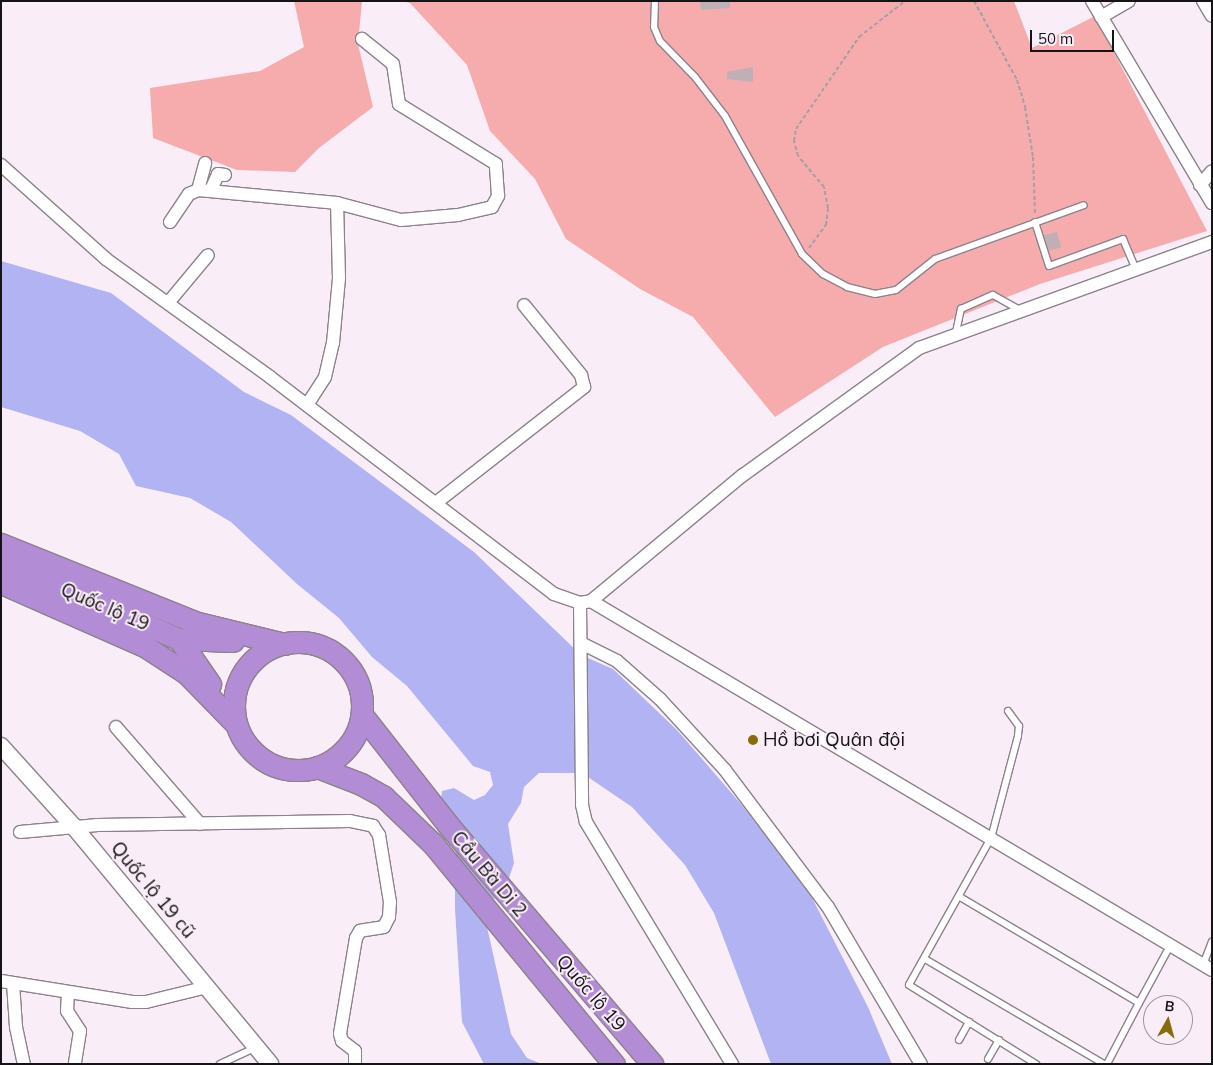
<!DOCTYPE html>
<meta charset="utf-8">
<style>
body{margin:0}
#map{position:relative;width:1213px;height:1065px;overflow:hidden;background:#f9eef7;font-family:Mulish,sans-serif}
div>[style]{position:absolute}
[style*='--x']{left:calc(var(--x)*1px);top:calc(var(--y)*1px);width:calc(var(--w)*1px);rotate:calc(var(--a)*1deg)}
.green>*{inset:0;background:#f6acac}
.water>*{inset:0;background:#b2b3f3}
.building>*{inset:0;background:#beb0b5;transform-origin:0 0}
.path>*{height:2px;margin-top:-1px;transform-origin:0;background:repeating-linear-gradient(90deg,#a69ea5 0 4px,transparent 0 6.5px)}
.roads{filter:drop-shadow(1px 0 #8c828b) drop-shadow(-1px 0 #8c828b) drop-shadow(0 1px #8c828b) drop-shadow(0 -1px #8c828b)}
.service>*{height:6px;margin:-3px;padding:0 3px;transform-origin:3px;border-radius:3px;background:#fff}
.minor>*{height:12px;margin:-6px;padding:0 6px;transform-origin:6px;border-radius:6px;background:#fff}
.tertiary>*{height:16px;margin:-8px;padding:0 8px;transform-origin:8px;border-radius:8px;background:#fff}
.trunk>*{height:21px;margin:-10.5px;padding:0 10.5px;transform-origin:10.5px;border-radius:10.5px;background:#b28cd4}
.trunk>.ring{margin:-10.5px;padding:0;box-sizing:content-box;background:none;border:21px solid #b28cd4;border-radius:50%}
.dots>*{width:14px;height:14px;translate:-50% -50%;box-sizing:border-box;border:2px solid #f9eef7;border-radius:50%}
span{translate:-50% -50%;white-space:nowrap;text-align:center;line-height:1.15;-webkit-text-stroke:4px #f9eef7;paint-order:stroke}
.street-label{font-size:19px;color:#161316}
.poi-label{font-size:19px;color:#161316}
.left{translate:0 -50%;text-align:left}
.frame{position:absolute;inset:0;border:2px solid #161316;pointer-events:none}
.north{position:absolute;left:1143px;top:995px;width:50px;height:50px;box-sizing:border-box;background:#f9eef7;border:1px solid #9e969d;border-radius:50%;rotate:7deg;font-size:14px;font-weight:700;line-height:20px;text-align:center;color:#161316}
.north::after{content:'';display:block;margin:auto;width:18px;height:22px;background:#876c09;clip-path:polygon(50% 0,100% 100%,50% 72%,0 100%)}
.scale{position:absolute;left:1030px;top:30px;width:84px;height:22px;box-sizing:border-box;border:2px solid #161316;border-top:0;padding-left:6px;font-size:15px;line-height:18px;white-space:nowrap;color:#161316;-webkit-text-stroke:4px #f9eef7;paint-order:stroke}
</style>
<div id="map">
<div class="green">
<i style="clip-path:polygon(294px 1px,362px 1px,358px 44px,373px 107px,319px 148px,295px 172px,237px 170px,153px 138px,150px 88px,260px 71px,304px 47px)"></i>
<i style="clip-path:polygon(402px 1px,1014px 1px,1032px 48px,1095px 16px,1207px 231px,1040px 284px,883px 347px,775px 417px,693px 317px,640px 289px,566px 239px,535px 179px,490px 131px,467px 65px,410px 3px)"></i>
</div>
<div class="water">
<i style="clip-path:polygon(1px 261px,111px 293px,244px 392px,291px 415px,474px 552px,581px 655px,613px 669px,677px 730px,741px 804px,808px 890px,868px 1007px,892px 1064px,771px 1064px,714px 913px,685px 865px,632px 807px,582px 773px,539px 773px,524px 787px,521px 803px,508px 824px,514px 863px,509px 878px,521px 896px,509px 904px,487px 896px,483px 909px,511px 1034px,527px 1058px,542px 1064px,484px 1064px,462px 1022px,455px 909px,455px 859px,462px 828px,441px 799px,442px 791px,454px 788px,474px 800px,485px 795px,493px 785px,490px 772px,473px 766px,407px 686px,372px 657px,339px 618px,297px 584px,231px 522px,190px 498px,136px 486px,119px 454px,80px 431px,1px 407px)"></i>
</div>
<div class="building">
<i style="clip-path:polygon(700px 1px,730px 1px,730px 8px,701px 10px)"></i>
<i style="clip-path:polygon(753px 67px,753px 82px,727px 79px,727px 72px)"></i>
<i style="left:1057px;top:232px;width:16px;height:13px;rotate:75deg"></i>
</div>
<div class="path">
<i style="--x:974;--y:1;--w:90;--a:61.4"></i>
<i style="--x:1017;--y:80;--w:28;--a:73"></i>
<i style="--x:1025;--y:107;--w:51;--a:80.9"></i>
<i style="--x:1033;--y:157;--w:58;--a:88"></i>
<i style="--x:809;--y:248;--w:29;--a:-54"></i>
<i style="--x:826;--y:225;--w:17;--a:-83"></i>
<i style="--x:828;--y:208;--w:21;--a:-101"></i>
<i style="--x:824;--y:187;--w:40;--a:-130"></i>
<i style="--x:798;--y:156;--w:16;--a:-105"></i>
<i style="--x:794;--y:141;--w:12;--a:-81"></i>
<i style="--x:796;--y:129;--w:112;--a:-55.6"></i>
<i style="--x:859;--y:37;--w:58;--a:-38"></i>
</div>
<div class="roads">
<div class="service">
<i style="--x:655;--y:1;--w:26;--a:92"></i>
<i style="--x:654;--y:27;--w:15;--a:67"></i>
<i style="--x:660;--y:41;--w:50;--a:45.8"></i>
<i style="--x:695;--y:77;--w:49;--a:52.4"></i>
<i style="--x:725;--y:116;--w:158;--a:60.8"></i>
<i style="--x:802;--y:254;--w:29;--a:44"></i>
<i style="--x:823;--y:274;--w:27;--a:28"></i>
<i style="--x:847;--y:287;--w:29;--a:14"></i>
<i style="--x:875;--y:294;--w:21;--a:-11"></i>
<i style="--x:896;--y:290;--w:50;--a:-38.5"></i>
<i style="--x:935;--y:259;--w:158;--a:-19.9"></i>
<i style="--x:1035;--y:222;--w:46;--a:72.3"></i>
<i style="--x:1049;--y:266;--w:79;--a:-20"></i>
<i style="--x:1123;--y:239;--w:33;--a:67"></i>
<i style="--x:956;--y:332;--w:24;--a:-78"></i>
<i style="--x:961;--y:309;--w:35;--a:-24"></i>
<i style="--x:993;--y:295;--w:31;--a:29"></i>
<i style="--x:1008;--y:711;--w:19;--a:54"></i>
<i style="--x:1019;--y:726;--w:10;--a:96"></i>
<i style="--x:1018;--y:736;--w:106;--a:104.8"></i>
<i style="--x:991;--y:838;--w:168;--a:119.2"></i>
<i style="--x:909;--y:985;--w:150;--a:31.9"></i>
<i style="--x:960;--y:897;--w:208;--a:30.6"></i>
<i style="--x:1139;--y:1003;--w:69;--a:117.7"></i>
<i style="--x:925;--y:959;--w:208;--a:30.4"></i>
<i style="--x:1203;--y:965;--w:25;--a:-69"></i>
<i style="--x:1139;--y:1003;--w:65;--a:-61.5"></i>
<i style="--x:959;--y:1040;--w:21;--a:-61"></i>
<i style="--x:988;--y:1059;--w:22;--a:-60"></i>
<i style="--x:220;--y:1064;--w:38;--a:-25"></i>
</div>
<div class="minor">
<i style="--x:1092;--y:1;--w:235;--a:59.3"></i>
<i style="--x:1203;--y:1;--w:17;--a:59"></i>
<i style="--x:1101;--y:17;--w:32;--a:-30"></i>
<i style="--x:1;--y:165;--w:141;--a:41.8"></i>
<i style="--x:106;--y:259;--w:202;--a:35.7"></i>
<i style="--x:270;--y:377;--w:357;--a:37.4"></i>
<i style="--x:554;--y:594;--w:28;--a:19"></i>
<i style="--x:580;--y:603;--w:202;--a:89.4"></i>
<i style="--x:582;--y:805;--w:17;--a:77"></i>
<i style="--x:586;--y:822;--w:283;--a:58.9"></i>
<i style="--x:1200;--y:185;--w:18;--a:-49"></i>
<i style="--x:198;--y:190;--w:28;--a:-75"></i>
<i style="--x:211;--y:190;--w:17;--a:-66"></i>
<i style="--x:218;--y:174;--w:7;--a:8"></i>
<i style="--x:170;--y:222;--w:34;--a:-56"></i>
<i style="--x:189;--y:194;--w:10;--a:-24"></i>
<i style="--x:198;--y:190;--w:140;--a:5.3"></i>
<i style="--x:337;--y:203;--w:66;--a:14.9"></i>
<i style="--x:401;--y:220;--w:57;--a:-5"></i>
<i style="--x:458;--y:215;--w:35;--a:-13"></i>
<i style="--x:492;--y:207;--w:13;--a:-61"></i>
<i style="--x:498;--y:196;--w:32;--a:-94"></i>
<i style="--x:496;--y:164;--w:114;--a:-148.3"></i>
<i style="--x:399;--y:104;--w:40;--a:-98.5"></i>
<i style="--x:393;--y:64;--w:40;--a:-141"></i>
<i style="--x:168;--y:303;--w:62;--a:-50.2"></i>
<i style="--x:307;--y:405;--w:33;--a:-57"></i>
<i style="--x:325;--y:377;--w:35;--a:-77"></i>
<i style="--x:333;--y:343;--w:65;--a:-84.7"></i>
<i style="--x:339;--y:278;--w:75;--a:-91.5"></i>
<i style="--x:437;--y:502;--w:187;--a:-38"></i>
<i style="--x:584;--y:387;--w:12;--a:-104"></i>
<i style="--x:581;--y:375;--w:90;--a:-129.2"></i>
<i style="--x:591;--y:601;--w:722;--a:30.72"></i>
<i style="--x:580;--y:603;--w:11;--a:-10"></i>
<i style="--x:591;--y:601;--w:197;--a:-39.7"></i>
<i style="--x:743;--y:475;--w:217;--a:-35.8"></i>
<i style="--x:919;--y:348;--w:312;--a:-19.9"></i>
<i style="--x:581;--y:643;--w:40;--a:26.6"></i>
<i style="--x:617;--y:661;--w:57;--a:41.5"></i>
<i style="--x:660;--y:699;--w:96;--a:47.5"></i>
<i style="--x:725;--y:770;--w:171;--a:53.1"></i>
<i style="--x:828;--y:907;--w:182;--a:59.4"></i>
<i style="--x:116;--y:727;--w:128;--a:49.1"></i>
<i style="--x:20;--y:832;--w:78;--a:-5.1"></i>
<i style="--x:98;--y:825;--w:252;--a:-0.9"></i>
<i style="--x:350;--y:821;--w:24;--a:12"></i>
<i style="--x:373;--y:826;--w:11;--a:56"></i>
<i style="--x:379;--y:835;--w:68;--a:80.7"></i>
<i style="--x:390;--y:902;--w:15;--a:94"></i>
<i style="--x:389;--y:917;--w:11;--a:117"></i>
<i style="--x:384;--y:927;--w:24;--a:171"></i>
<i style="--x:360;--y:931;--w:8;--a:120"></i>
<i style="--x:356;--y:938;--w:97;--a:99.5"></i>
<i style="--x:340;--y:1034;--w:7;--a:74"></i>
<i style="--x:342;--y:1041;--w:16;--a:38"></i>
<i style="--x:355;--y:1051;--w:13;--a:90"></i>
<i style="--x:1;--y:981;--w:133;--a:9.1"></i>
<i style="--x:132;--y:1002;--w:14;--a:0"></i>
<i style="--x:146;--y:1002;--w:63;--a:-13.8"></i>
<i style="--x:13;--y:983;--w:44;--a:86.1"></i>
<i style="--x:16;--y:1027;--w:38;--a:78"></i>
<i style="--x:68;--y:992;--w:19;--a:93"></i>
<i style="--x:67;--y:1011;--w:24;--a:57"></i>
<i style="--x:80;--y:1031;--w:33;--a:99"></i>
</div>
<div class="tertiary">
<i style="--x:1;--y:746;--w:110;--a:47.9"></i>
<i style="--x:75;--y:828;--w:306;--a:50.4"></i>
</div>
<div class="trunk">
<i style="--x:1;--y:544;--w:212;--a:21.9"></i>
<i style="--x:198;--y:623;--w:89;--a:13.6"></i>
<i style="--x:1;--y:562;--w:194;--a:23.4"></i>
<i style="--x:179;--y:639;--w:54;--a:2.1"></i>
<i style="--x:1;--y:583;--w:158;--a:23.8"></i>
<i style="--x:146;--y:647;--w:48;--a:33"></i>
<i style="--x:186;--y:673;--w:71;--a:45.6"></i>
<i style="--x:179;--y:639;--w:55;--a:55.4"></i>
<i class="ring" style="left:234px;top:642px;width:107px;height:107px"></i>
<i style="--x:362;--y:715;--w:141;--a:51.9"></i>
<i style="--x:449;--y:826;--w:313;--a:49.5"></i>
<i style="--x:317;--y:767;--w:47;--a:21.1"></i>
<i style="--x:361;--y:784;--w:26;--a:29"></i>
<i style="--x:384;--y:797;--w:68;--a:43.8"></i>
<i style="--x:433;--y:844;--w:285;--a:50.6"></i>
</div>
</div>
<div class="dots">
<i style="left:753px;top:740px;background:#876c09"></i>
</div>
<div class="street-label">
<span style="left:105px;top:607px;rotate:23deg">Quốc lộ 19</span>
<span style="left:489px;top:874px;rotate:50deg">Cầu Bà Di 2</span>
<span style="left:153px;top:890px;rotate:50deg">Quốc lộ 19 cũ</span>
<span style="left:591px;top:993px;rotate:49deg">Quốc lộ 19</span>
</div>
<div class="poi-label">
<span class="left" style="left:763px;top:740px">Hồ bơi Quân đội</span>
</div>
<div class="frame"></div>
<div class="north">B</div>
<div class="scale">50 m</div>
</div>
